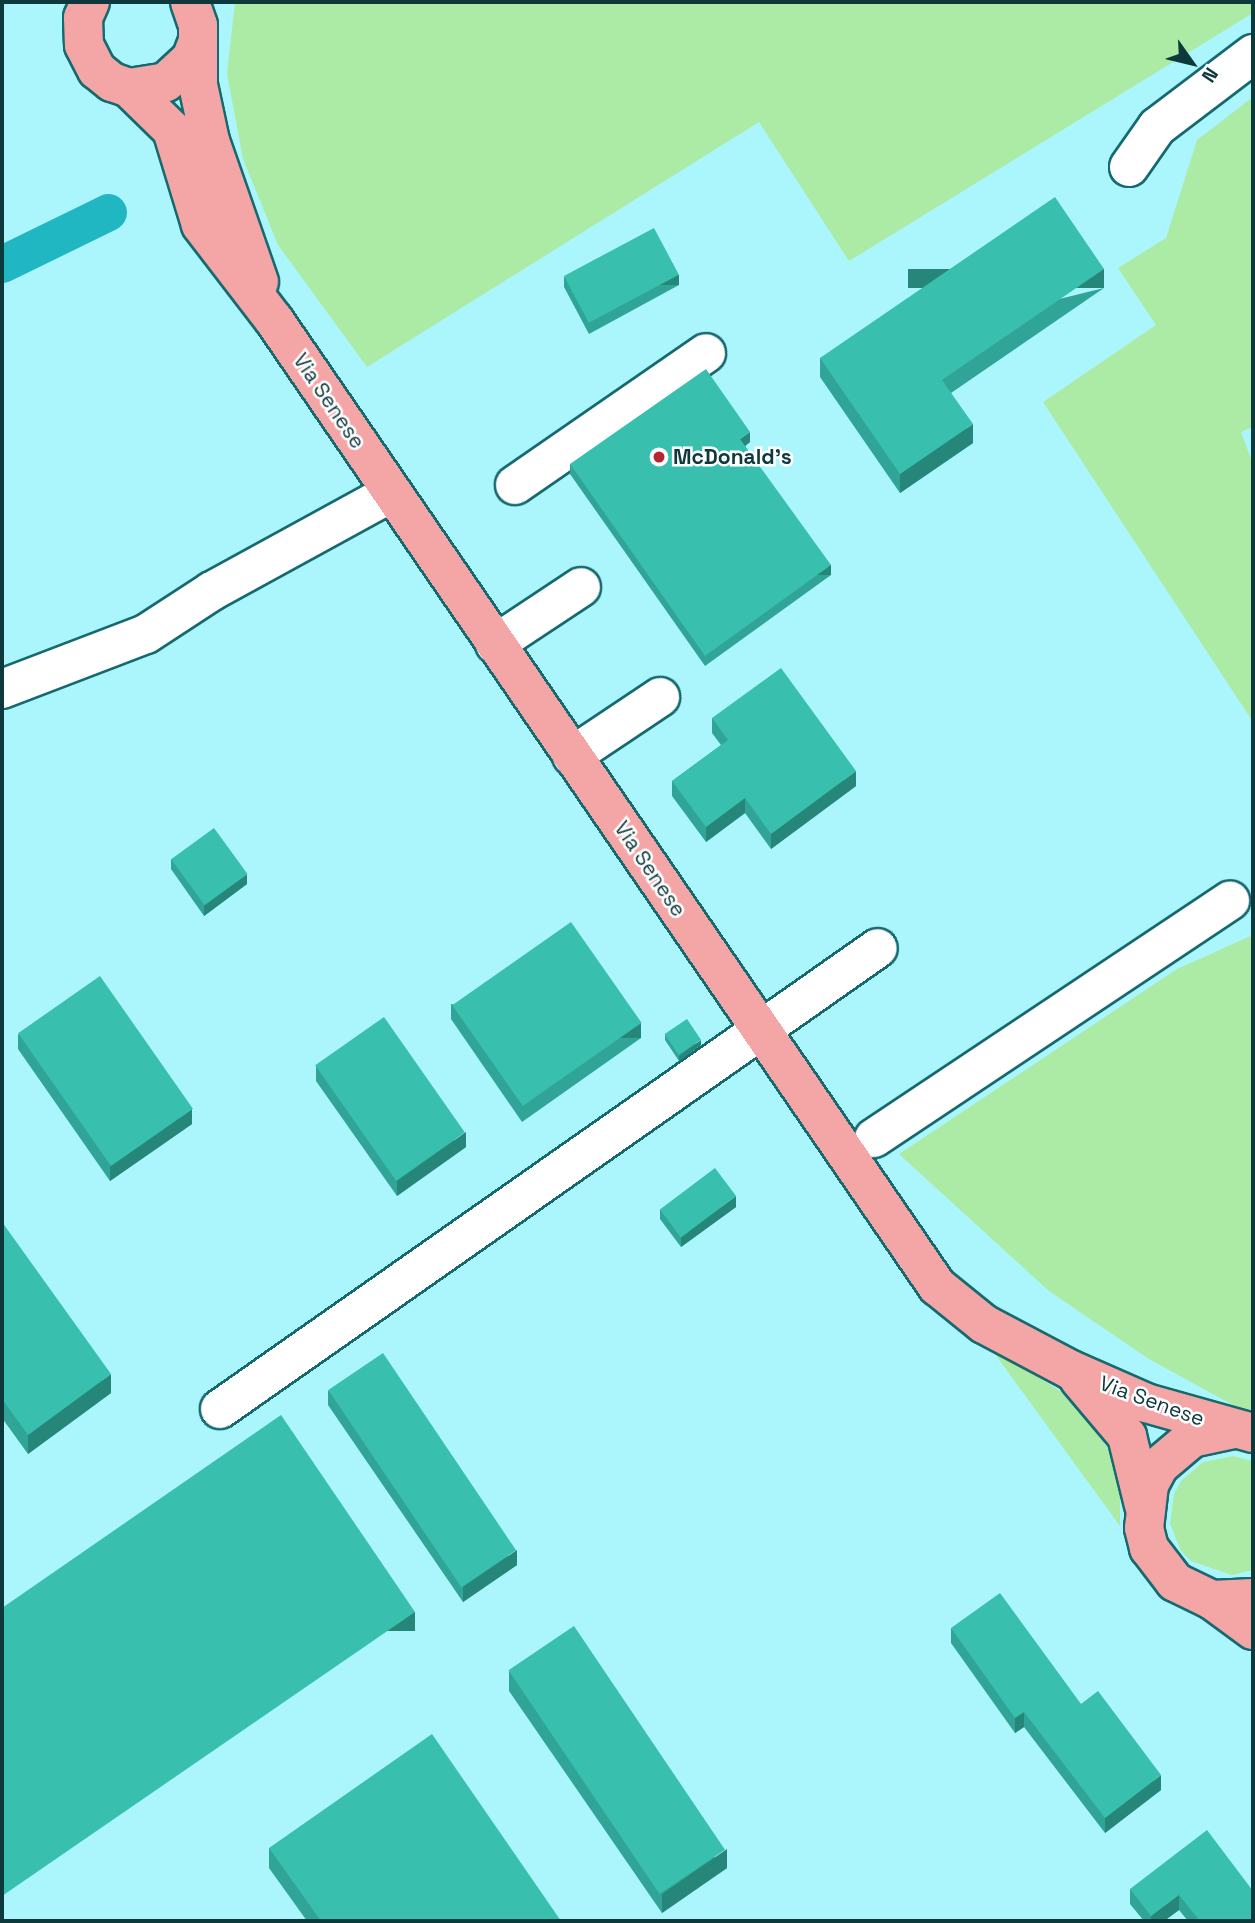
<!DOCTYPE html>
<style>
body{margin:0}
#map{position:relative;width:1255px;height:1923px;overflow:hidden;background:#aaf6fc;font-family:"Space Grotesk",sans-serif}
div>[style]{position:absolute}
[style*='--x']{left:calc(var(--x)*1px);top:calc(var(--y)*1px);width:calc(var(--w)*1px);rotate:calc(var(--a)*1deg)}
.green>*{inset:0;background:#abeba6}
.canal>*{height:37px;margin:-18.5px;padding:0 18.5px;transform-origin:18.5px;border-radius:18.5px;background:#20b7c2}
.roads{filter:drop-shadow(2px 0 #16696f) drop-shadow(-2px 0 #16696f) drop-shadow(0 2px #16696f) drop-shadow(0 -2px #16696f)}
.minor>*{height:38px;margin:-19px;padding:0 19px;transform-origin:19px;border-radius:19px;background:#fff}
.major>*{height:38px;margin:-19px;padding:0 19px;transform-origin:19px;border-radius:19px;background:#f4a6a6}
.wall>*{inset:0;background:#30a496}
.shaded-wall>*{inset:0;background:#27867a;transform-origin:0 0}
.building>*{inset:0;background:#38bfae;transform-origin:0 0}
.dots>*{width:19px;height:19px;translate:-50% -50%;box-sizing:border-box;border:4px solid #fff;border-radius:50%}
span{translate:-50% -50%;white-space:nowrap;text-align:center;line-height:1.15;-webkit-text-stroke:5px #fff;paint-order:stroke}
.street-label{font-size:21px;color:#0d393d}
.poi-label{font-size:21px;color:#0d393d;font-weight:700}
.left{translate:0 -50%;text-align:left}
.frame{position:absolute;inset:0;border:4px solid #0d393d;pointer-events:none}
.north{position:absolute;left:1157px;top:28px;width:70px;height:70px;-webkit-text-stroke:5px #fff;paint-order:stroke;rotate:124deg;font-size:19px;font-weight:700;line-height:28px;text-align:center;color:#0d393d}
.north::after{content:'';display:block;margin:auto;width:24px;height:32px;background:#0d393d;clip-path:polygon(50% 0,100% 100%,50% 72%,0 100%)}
</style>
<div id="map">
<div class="green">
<i style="clip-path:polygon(235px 2px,1253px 2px,1253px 13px,849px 261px,759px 122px,367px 367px,278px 245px,243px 159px,227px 74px)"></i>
<i style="clip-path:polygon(1253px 97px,1253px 427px,1241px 432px,1253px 464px,1253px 722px,1043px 402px,1156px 325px,1118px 268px,1166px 238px,1197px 140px)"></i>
<i style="clip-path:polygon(1253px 935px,1253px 1416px,1149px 1359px,1049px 1291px,899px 1154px,1177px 969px)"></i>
<i style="clip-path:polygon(995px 1354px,1005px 1355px,1060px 1391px,1095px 1430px,1114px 1458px,1120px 1480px,1120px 1526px)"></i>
<i style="clip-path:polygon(1233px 1456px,1253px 1461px,1253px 1570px,1232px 1575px,1191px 1561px,1181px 1551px,1170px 1524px,1174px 1494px,1181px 1481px,1203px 1462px)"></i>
</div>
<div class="canal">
<i style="--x:2;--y:264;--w:118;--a:-26.1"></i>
</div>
<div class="roads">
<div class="minor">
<i style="--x:1129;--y:167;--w:49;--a:-55"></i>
<i style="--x:1157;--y:127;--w:121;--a:-37.2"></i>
<i style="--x:515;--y:485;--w:232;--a:-34.6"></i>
<i style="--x:495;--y:644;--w:103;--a:-33.5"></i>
<i style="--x:2;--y:689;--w:154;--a:-20.9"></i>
<i style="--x:146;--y:634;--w:79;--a:-33.1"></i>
<i style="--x:212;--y:591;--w:204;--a:-28.7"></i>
<i style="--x:572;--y:756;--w:106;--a:-33.8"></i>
<i style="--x:874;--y:1138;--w:428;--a:-33.7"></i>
<i style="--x:220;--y:1409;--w:803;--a:-35.02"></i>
</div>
<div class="major">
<i style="--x:90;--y:2;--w:17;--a:114"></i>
<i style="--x:83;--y:18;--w:27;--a:88"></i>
<i style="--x:84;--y:45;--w:28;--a:63"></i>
<i style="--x:97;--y:70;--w:19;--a:39"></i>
<i style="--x:112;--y:82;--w:18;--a:19"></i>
<i style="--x:129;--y:88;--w:37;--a:-9"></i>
<i style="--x:166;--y:82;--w:34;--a:-43"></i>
<i style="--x:191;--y:59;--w:17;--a:-69"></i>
<i style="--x:190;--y:2;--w:24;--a:71"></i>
<i style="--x:198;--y:25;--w:60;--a:90"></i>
<i style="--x:198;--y:85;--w:57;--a:77.9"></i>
<i style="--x:210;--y:141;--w:149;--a:70.8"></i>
<i style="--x:129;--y:88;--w:60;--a:44.3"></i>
<i style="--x:172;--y:130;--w:99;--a:73"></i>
<i style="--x:201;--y:225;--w:120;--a:52.5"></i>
<i style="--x:274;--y:320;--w:1172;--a:55.54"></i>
<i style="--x:937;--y:1286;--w:60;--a:39"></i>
<i style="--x:984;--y:1324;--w:98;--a:27.9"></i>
<i style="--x:1071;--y:1370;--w:82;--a:23.7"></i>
<i style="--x:1146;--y:1403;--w:111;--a:15.7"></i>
<i style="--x:1079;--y:1379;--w:75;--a:49.9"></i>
<i style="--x:1127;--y:1436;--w:71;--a:76.2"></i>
<i style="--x:1234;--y:1429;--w:43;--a:167.9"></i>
<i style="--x:1192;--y:1438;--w:43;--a:139.7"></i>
<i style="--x:1159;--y:1466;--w:21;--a:118"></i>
<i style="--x:1149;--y:1485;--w:43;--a:96.6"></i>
<i style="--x:1144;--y:1528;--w:21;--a:76"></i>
<i style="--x:1149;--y:1548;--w:43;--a:52.6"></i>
<i style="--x:1175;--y:1582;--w:41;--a:25.9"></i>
<i style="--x:1212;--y:1600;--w:41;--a:-2.8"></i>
<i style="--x:1212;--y:1600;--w:51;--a:36.2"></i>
</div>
</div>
<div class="wall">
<i style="clip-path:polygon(564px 277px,679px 285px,589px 334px,564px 287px)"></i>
<i style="clip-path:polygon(1104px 288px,951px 393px,973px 443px,900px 493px,820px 377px,820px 358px)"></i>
<i style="clip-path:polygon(750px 442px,745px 446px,831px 575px,705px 666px,570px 474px,570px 464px)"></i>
<i style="clip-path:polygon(712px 718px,856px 786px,771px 849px,745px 813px,706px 842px,672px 796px,672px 781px,721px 745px,712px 733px)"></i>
<i style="clip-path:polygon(171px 859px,247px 884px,204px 916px,171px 869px)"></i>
<i style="clip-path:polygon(451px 1004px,641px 1038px,522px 1122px,451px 1019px)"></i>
<i style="clip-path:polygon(18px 1034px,192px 1124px,110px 1181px,18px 1049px)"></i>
<i style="clip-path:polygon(665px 1035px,701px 1045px,679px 1061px,665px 1040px)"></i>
<i style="clip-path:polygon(316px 1066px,466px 1147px,397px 1196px,316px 1081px)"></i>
<i style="clip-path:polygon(736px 1207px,681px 1247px,660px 1219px,660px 1209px)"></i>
<i style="clip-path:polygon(2px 1222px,111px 1393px,28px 1454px,2px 1418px)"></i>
<i style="clip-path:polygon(328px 1390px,517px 1565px,463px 1602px,328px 1405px)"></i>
<i style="clip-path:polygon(951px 1628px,1081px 1704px,1161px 1790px,1105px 1833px,1024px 1727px,1015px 1733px,951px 1643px)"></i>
<i style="clip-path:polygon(509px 1671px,727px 1868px,662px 1913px,509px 1691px)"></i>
<i style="clip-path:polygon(269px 1848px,561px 1921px,307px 1921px,269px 1868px)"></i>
<i style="clip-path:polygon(1130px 1889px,1253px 1891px,1253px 1921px,1188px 1921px,1179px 1910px,1164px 1921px,1144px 1921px,1130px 1904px)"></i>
</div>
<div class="shaded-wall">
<i style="left:1104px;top:269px;width:19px;height:196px;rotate:90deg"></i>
<i style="left:679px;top:275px;width:10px;height:102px;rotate:90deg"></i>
<i style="clip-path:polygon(973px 424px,973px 443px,900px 493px,900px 474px)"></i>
<i style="clip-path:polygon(750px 432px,750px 442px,740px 450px,740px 439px)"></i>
<i style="left:831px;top:565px;width:10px;height:155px;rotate:90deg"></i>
<i style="clip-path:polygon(856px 771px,856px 786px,771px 849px,771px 834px)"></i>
<i style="clip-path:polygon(745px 798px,745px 813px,706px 842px,706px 827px)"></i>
<i style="clip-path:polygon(247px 874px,247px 884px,204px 916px,204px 905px)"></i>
<i style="left:641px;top:1023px;width:15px;height:146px;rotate:90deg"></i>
<i style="clip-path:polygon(701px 1040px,701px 1045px,679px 1061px,679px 1056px)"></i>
<i style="clip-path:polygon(192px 1109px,192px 1124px,110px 1181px,110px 1166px)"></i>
<i style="clip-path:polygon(466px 1132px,466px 1147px,397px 1196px,397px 1181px)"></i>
<i style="clip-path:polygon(736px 1196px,736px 1207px,681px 1247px,681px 1237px)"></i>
<i style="clip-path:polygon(111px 1374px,111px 1393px,28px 1454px,28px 1435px)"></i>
<i style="clip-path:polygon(517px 1550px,517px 1565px,463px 1602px,463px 1587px)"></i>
<i style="left:415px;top:1612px;width:19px;height:501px;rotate:90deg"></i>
<i style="clip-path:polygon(1024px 1712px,1024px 1727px,1015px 1733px,1015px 1718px)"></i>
<i style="clip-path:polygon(1161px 1775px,1161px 1790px,1105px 1833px,1105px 1818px)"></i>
<i style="clip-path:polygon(727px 1849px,727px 1868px,662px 1913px,662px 1894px)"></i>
<i style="clip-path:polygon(1179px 1895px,1179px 1910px,1164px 1921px,1151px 1921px,1151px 1916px)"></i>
</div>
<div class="building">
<i style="clip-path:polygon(1055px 197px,1104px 269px,942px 380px,973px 424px,900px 474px,820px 358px)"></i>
<i style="left:654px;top:228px;width:53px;height:102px;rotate:62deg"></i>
<i style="clip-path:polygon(706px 369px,750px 432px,740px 439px,831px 565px,705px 656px,570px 464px)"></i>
<i style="clip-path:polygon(781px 668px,856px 771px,771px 834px,745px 798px,706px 827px,672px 781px,728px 740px,712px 718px)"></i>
<i style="left:214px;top:828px;width:57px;height:53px;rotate:54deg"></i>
<i style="left:571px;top:922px;width:123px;height:145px;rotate:55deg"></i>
<i style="left:100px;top:976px;width:162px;height:100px;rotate:55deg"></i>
<i style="left:384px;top:1017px;width:141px;height:84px;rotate:55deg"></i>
<i style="left:687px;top:1019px;width:25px;height:27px;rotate:56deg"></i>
<i style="left:715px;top:1168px;width:35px;height:69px;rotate:53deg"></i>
<i style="clip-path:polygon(2px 1222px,111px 1374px,28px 1435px,2px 1399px)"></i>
<i style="left:383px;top:1353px;width:238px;height:66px;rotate:56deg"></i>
<i style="clip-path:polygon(281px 1415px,415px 1612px,2px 1896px,2px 1608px)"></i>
<i style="clip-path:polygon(1000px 1593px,1081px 1704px,1098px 1691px,1161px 1775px,1105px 1818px,1024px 1712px,1015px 1718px,951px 1628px)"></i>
<i style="left:574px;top:1626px;width:270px;height:79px;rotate:56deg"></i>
<i style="clip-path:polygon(432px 1734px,561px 1921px,321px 1921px,269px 1848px)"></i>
<i style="clip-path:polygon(1207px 1830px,1253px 1891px,1253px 1919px,1250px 1921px,1200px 1921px,1179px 1895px,1151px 1916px,1130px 1889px)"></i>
</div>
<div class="dots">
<i style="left:659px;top:457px;background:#b72731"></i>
</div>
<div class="street-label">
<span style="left:329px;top:401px;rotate:56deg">Via Senese</span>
<span style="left:650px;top:869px;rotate:56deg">Via Senese</span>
<span style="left:1152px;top:1401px;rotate:20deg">Via Senese</span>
</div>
<div class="poi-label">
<span class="left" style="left:673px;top:457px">McDonald's</span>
</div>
<div class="frame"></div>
<div class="north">N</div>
</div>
